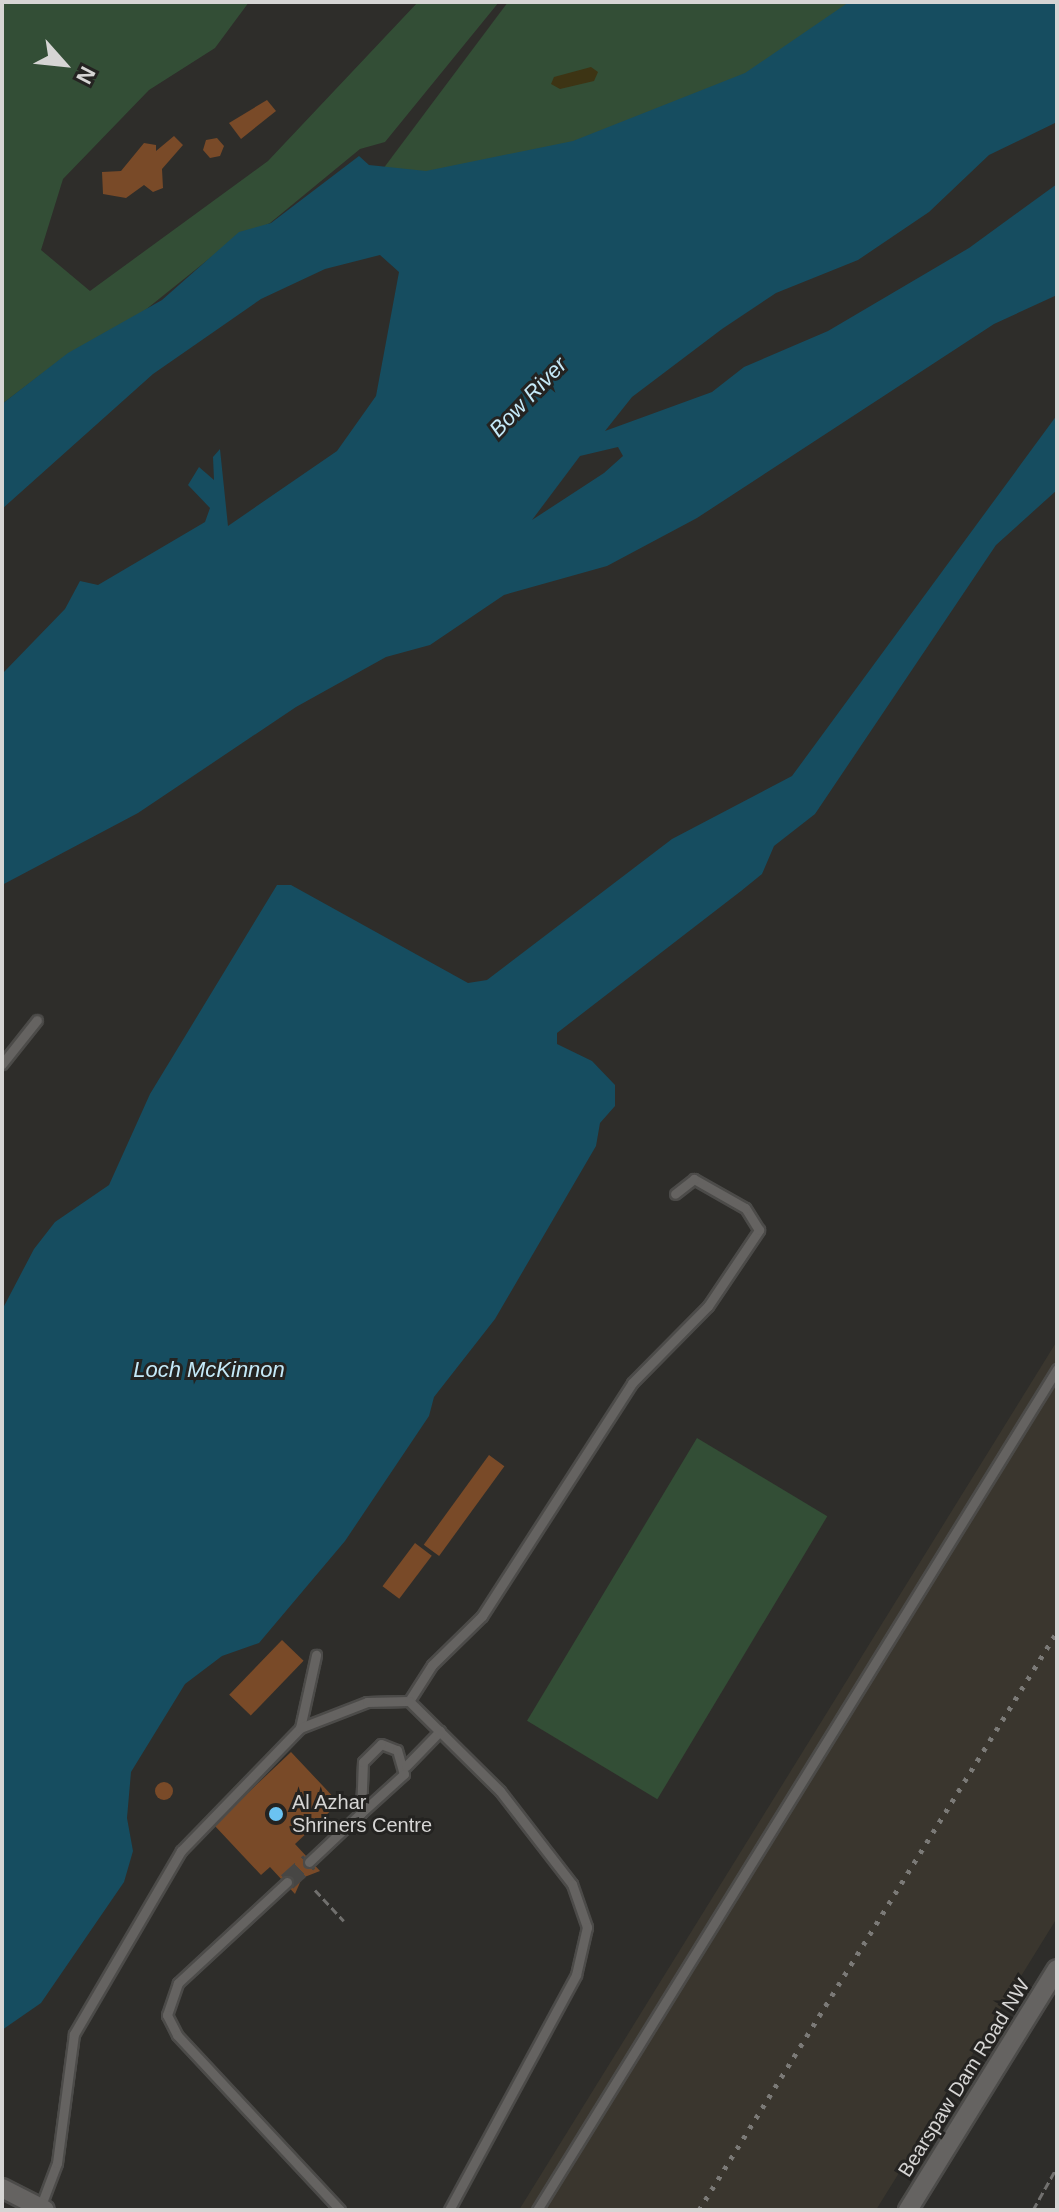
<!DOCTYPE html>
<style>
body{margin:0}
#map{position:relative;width:1059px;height:2212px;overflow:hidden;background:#2e2d2a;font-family:Helvetica,sans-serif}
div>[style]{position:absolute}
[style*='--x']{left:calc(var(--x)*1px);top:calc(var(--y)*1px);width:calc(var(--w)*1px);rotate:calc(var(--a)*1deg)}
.built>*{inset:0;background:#3a362e}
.green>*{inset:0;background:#334e36;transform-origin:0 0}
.sand>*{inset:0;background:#3d3414}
.water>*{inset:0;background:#164d60}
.building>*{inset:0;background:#794a28;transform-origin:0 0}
.round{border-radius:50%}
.street-tunnel>*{height:18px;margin-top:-9px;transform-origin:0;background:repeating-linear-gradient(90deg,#474644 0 18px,transparent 0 27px)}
.path>*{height:3px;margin-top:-1.5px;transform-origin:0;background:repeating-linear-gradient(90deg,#71706e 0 8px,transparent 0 12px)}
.roads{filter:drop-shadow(2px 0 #4c4b49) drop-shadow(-2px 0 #4c4b49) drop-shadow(0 2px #4c4b49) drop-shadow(0 -2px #4c4b49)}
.lane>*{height:9px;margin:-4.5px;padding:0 4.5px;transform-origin:4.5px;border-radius:4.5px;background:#656361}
.street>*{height:18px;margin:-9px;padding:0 9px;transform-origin:9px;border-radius:9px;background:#656361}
.rail>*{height:5px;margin-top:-2.5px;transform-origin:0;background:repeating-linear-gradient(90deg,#7b7a77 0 4px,transparent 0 12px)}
.dots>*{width:22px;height:22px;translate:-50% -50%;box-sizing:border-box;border:4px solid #242321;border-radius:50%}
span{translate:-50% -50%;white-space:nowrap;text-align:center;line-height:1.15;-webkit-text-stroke:6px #242321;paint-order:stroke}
.poi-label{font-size:20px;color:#d6d5d4}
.left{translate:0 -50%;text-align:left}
.street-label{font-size:20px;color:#d6d5d4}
.water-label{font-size:22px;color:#c4e9f8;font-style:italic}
.frame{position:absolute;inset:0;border:4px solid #d6d5d4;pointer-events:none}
.north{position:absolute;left:24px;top:24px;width:80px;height:80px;-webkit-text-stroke:6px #242321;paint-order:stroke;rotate:117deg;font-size:22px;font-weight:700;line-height:32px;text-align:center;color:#d6d5d4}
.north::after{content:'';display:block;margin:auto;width:28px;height:36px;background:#d6d5d4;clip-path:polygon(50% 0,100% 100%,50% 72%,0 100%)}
</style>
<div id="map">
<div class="built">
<i style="clip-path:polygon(1057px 1341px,1057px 1918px,876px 2210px,519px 2210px)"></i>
</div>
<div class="green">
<i style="clip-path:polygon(2px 2px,249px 2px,215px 48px,149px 90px,63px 179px,41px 250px,90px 291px,268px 161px,418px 2px,499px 2px,385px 142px,360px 149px,270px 223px,230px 242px,139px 315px,68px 354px,2px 404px)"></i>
<i style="clip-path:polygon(508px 2px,889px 2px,779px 74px,512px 175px,374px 181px)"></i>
<i style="left:697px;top:1438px;width:152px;height:330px;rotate:31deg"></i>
</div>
<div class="sand">
<i style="clip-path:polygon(591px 67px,598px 72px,594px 81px,560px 89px,551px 84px,554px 77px)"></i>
</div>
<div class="water">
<i style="clip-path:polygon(evenodd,849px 2px,1057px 2px,1057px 122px,989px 155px,929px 212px,858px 260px,776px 293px,722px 329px,632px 397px,605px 431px,712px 392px,744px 367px,828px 331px,969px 248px,1057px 184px,1057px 295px,994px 324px,697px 518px,607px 566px,504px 595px,430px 645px,386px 657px,296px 707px,138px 813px,2px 885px,2px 674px,65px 609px,80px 581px,98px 585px,205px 522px,210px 508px,188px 485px,199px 467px,214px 480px,213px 457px,220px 449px,228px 526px,337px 451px,376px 396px,399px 272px,380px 255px,325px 269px,261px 299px,153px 374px,2px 509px,2px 404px,68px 353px,162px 300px,239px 232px,271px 223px,359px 156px,369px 165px,426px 171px,573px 141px,745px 73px,849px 2px,618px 447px,623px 456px,604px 473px,532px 520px,580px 456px,618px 447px)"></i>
<i style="clip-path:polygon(1057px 415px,1057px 490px,996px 545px,815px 814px,774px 846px,762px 874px,741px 891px,557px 1033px,557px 1044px,592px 1061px,615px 1085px,615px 1106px,600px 1123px,596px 1146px,495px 1319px,434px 1397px,429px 1416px,345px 1541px,259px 1643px,222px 1656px,185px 1684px,131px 1772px,127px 1818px,133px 1851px,124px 1882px,41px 2003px,2px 2030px,2px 1310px,34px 1249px,55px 1222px,109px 1185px,150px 1094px,277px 885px,291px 885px,468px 983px,487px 980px,672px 839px,792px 776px)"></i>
</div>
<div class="building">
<i style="clip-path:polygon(267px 100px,276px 111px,241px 139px,229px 123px)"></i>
<i style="clip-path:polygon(174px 136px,183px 145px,162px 169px,163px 188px,153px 192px,144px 185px,126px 198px,103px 194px,102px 172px,121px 171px,144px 143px,156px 145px,156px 151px)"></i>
<i style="clip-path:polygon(217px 138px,224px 146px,220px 156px,210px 158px,203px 150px,206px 140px)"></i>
<i style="left:489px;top:1455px;width:19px;height:111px;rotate:36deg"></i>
<i style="left:415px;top:1543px;width:21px;height:54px;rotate:37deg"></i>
<i style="left:282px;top:1640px;width:30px;height:76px;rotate:44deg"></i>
<i style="clip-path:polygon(291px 1752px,339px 1803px,295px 1844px,320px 1871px,302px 1878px,295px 1894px,270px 1867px,261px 1875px,214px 1825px)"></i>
<i class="round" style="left:155px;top:1782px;width:18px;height:18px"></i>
</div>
<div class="street-tunnel">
<i style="--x:287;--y:1882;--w:30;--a:-42"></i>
</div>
<div class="path">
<i style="--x:315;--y:1890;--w:42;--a:46.9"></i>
<i style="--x:1033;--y:2210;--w:49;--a:-60.8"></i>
</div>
<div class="roads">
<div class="lane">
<i style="--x:2;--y:1064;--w:56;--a:-51.5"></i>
<i style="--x:409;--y:1701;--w:43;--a:-57.4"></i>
<i style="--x:432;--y:1665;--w:70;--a:-44.4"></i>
<i style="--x:482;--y:1616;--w:277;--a:-57.2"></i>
<i style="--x:632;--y:1383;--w:108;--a:-45.4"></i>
<i style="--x:708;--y:1306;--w:92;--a:-56.1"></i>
<i style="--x:759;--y:1230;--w:26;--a:-122"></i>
<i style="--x:745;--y:1208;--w:59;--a:-150.4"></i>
<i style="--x:694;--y:1179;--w:24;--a:142"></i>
<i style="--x:300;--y:1728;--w:75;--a:-77.6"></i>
<i style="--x:381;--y:1744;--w:17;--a:21"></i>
<i style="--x:397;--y:1750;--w:25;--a:74"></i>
<i style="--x:404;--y:1774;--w:58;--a:137.8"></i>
<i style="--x:361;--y:1813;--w:51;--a:-87.8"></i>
<i style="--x:363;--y:1762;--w:25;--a:-45"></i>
<i style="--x:406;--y:1766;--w:49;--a:-45.8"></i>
<i style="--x:309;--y:1862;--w:71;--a:-43.3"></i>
<i style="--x:287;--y:1882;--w:149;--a:137.2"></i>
<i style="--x:178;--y:1983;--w:34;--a:109"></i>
<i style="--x:167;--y:2015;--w:22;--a:63"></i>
<i style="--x:177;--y:2035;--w:239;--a:47"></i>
<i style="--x:40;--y:2208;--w:48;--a:-69.3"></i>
<i style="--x:57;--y:2163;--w:130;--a:-82.5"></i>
<i style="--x:74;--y:2034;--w:212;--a:-59.7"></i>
<i style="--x:181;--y:1851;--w:171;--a:-45.9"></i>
<i style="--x:300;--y:1728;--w:72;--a:-21.2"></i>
<i style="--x:367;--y:1702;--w:42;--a:-1.4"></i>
<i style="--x:409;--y:1701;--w:128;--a:44.7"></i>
<i style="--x:500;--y:1791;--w:118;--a:52.3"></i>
<i style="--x:572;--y:1884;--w:46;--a:70.8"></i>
<i style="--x:587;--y:1927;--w:49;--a:102.9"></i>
<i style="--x:576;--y:1975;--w:267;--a:118.4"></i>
<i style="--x:537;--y:2210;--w:989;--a:-58.27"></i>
</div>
<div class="street">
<i style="--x:2;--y:2188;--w:48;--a:27.1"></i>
<i style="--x:908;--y:2210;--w:283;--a:-58.3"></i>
</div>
</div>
<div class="rail">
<i style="--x:699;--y:2210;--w:680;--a:-58.23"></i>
</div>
<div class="dots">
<i style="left:276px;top:1814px;background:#6bc3f2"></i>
</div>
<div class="poi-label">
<span class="left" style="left:292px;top:1814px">Al Azhar<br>Shriners Centre</span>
</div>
<div class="street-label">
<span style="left:964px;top:2078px;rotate:-58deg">Bearspaw Dam Road NW</span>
</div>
<div class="water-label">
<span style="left:528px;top:397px;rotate:-46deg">Bow River</span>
<span style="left:209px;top:1370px">Loch McKinnon</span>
</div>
<div class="frame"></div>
<div class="north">N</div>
</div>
